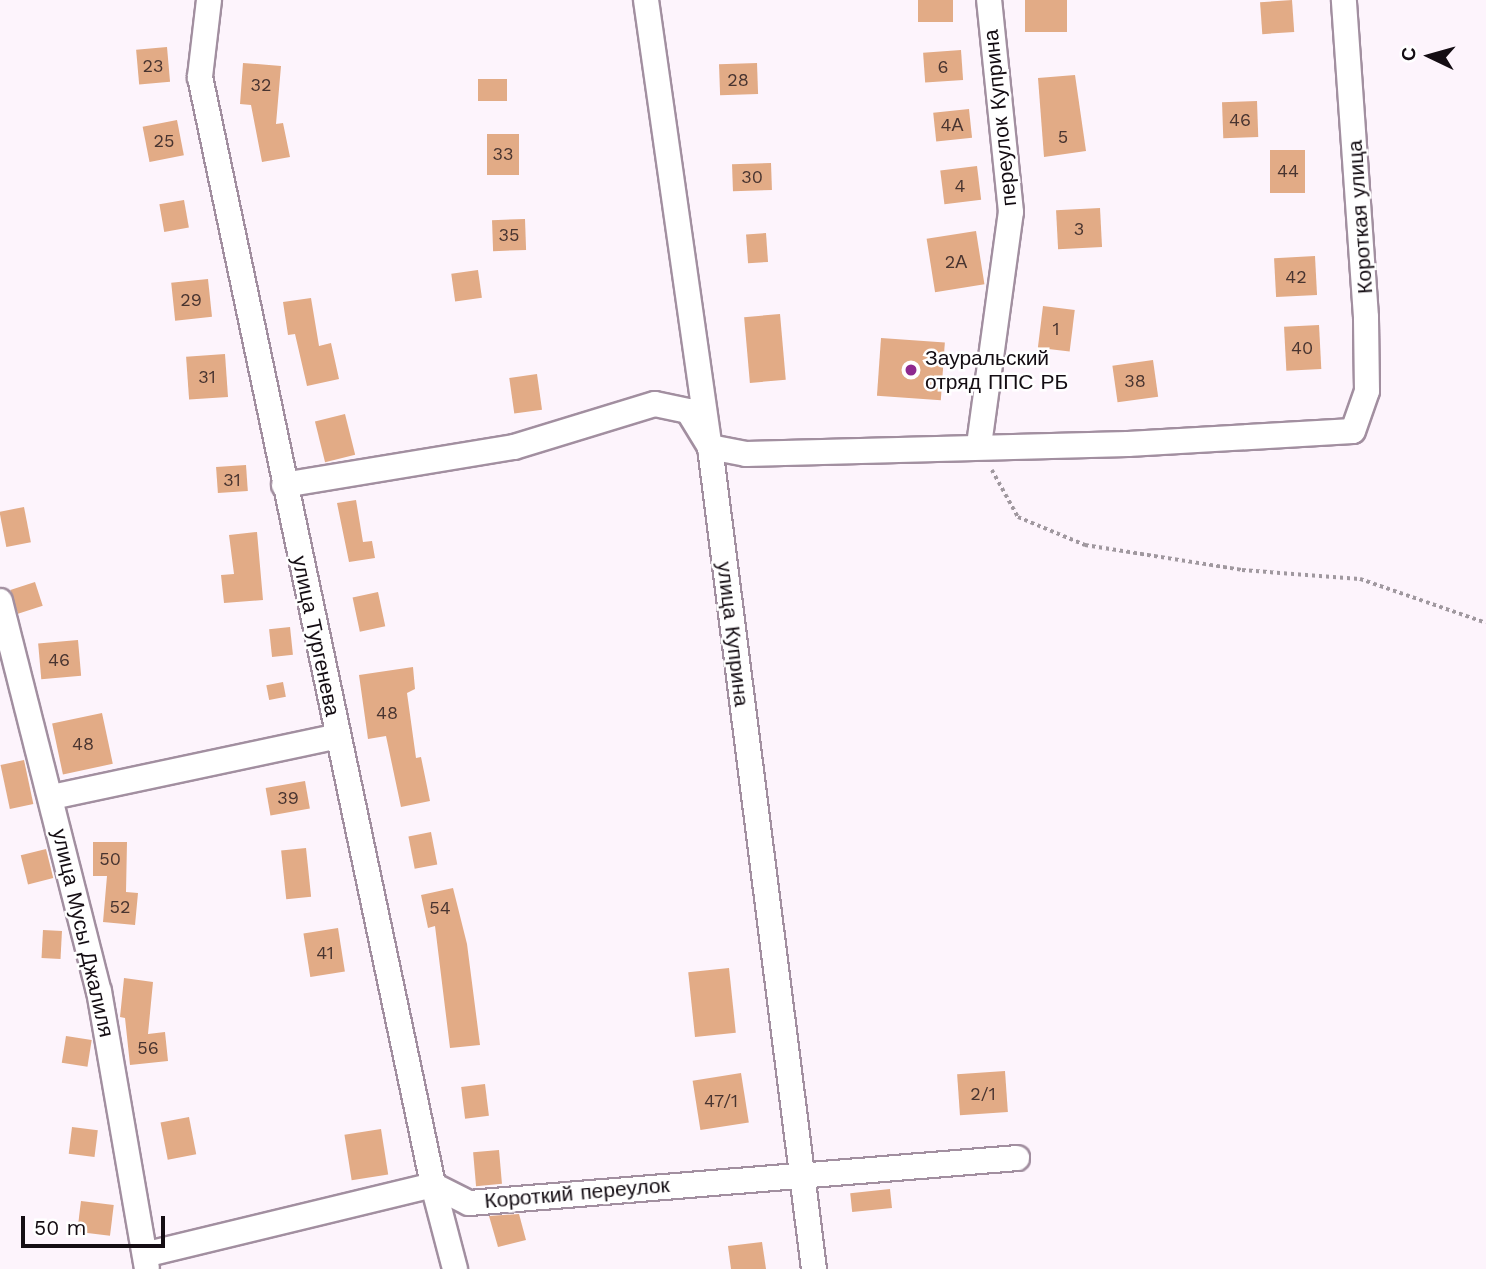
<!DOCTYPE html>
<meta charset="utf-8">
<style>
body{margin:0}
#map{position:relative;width:1486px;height:1269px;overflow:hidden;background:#fdf4fc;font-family:"Work Sans",sans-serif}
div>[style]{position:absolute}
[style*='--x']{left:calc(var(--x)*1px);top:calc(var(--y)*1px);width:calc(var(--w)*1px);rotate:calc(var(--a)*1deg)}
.building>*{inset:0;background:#e2ab86;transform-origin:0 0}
.path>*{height:3.5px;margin-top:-1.75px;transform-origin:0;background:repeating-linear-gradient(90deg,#a0989f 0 3.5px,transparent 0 7px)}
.roads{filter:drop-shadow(2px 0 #a28fa0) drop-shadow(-2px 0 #a28fa0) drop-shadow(0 2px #a28fa0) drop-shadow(0 -2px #a28fa0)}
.minor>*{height:24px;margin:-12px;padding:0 12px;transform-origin:12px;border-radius:12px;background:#fff}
.dots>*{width:19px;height:19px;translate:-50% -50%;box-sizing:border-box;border:4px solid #fff;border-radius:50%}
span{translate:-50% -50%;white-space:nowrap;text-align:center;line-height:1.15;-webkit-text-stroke:5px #fff;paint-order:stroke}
.number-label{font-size:18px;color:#483430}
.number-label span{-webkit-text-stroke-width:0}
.street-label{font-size:21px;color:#140d13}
.poi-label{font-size:21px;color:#140d13}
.left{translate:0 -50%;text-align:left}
.north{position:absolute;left:1395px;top:21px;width:70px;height:70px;-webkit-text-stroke:5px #fff;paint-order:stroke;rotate:275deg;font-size:19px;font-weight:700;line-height:28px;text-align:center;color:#140d13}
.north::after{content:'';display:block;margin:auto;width:24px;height:32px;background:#140d13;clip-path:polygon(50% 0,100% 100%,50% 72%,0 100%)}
.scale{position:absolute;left:21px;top:1216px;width:144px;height:32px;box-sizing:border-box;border:4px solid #140d13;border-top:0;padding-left:9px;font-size:21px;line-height:24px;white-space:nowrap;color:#140d13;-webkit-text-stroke:5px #fff;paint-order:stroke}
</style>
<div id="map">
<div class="building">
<i style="left:918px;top:0;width:35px;height:22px"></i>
<i style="left:1025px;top:0;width:42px;height:32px"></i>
<i style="left:1292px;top:0;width:32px;height:32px;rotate:86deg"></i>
<i style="left:167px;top:47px;width:35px;height:31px;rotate:85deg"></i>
<i style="left:961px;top:50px;width:30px;height:38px;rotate:86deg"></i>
<i style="clip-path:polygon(243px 63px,281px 66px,276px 124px,283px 123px,290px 157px,262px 162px,251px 105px,240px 104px)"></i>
<i style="left:757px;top:63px;width:31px;height:38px;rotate:88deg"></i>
<i style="clip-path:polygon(1075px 75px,1086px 151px,1044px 157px,1038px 78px)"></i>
<i style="left:478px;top:79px;width:29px;height:22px"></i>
<i style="left:1257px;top:101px;width:36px;height:35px;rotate:88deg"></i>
<i style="left:969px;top:109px;width:29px;height:36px;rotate:84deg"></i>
<i style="left:177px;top:120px;width:36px;height:35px;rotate:79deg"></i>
<i style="left:487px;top:134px;width:32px;height:41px"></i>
<i style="left:1270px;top:150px;width:35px;height:43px"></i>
<i style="left:771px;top:163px;width:27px;height:39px;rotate:88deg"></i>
<i style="left:977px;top:166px;width:34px;height:37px;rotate:83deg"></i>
<i style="left:184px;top:200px;width:28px;height:25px;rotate:80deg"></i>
<i style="left:1100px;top:208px;width:39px;height:44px;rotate:87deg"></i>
<i style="left:525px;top:219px;width:31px;height:33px;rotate:88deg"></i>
<i style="left:976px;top:231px;width:54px;height:50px;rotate:81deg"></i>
<i style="left:766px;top:233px;width:29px;height:20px;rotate:86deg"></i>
<i style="left:1315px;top:256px;width:39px;height:41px;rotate:87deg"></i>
<i style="left:478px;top:270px;width:28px;height:27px;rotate:82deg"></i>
<i style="left:208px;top:279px;width:38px;height:37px;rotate:84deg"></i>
<i style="clip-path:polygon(311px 298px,319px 346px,331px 343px,339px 379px,307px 386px,295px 334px,288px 335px,283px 302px)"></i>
<i style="left:1043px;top:306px;width:32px;height:42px;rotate:7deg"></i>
<i style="left:780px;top:314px;width:66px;height:36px;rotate:85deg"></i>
<i style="left:1319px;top:325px;width:44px;height:35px;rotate:87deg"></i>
<i style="left:881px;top:338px;width:64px;height:58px;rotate:4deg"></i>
<i style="left:225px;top:354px;width:43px;height:39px;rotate:86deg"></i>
<i style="left:1153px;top:360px;width:37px;height:41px;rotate:82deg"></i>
<i style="left:537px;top:374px;width:36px;height:28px;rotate:82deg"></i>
<i style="left:345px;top:414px;width:42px;height:31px;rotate:76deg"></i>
<i style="left:246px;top:465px;width:26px;height:30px;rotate:86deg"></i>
<i style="clip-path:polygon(356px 500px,363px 542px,372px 541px,375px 558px,349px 562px,337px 503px)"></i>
<i style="left:24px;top:507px;width:36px;height:25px;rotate:79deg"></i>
<i style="clip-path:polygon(257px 532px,263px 600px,224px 603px,221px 575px,234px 574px,229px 535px)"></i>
<i style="left:35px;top:582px;width:25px;height:26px;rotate:72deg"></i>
<i style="left:378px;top:592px;width:35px;height:26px;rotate:78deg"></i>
<i style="left:290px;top:627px;width:28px;height:21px;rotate:84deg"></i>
<i style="left:78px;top:640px;width:36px;height:40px;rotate:85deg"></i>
<i style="clip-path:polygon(413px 667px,415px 689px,407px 693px,416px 758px,421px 757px,430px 801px,401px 807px,386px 736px,368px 739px,359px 675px)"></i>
<i style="left:283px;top:682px;width:15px;height:17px;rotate:79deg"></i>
<i style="left:102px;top:713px;width:52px;height:51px;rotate:78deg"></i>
<i style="left:24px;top:760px;width:45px;height:24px;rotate:78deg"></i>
<i style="left:305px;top:781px;width:28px;height:40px;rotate:80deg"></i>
<i style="left:431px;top:832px;width:33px;height:23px;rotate:79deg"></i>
<i style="clip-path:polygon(93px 842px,127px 842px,126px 892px,138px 893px,135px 925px,103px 922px,107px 876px,93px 876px)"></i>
<i style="left:306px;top:848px;width:49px;height:25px;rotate:84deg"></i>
<i style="left:46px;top:849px;width:30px;height:26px;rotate:76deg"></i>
<i style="clip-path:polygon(453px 888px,467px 944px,480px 1045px,450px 1048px,435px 926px,428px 928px,421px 895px)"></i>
<i style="left:338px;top:928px;width:44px;height:35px;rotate:81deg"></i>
<i style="left:43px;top:930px;width:19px;height:28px;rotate:3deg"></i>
<i style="left:729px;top:968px;width:65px;height:41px;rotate:84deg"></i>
<i style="clip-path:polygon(124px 978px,153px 982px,148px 1034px,165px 1032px,168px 1061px,130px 1065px,125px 1018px,120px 1017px)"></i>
<i style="left:66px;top:1036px;width:26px;height:27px;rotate:9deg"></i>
<i style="left:1005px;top:1071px;width:41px;height:48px;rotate:86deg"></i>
<i style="left:741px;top:1073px;width:50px;height:49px;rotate:81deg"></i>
<i style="left:485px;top:1084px;width:32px;height:24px;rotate:83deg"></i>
<i style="left:189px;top:1117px;width:38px;height:29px;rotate:79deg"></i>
<i style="left:72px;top:1127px;width:26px;height:27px;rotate:7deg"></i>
<i style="left:381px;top:1129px;width:46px;height:37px;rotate:81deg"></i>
<i style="left:499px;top:1150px;width:34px;height:26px;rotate:85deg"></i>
<i style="left:890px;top:1189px;width:19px;height:40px;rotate:84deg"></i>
<i style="left:81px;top:1201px;width:33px;height:31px;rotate:7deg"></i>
<i style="clip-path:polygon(519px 1214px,526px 1240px,498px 1247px,489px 1216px)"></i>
<i style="clip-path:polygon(762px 1242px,766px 1269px,731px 1269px,728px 1246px)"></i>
</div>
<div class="path">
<i style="--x:992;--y:470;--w:54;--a:61"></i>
<i style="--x:1018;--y:517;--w:73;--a:22.7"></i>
<i style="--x:1085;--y:545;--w:159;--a:9"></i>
<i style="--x:1242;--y:570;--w:118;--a:4.4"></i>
<i style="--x:1360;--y:579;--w:133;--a:19.2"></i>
</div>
<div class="roads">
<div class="minor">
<i style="--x:209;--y:0;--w:78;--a:96.7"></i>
<i style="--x:200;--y:77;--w:1132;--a:78.12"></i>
<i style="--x:433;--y:1185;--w:87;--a:75.3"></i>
<i style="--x:646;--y:0;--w:452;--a:81.9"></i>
<i style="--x:710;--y:447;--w:829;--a:82.79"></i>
<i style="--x:979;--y:445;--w:235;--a:-82.2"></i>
<i style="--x:1011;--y:212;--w:213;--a:-95.9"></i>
<i style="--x:284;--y:485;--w:233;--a:-9.4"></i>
<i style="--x:514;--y:447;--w:147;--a:-17"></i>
<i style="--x:655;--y:404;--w:34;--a:12"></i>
<i style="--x:688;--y:411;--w:42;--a:58.6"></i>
<i style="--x:710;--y:447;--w:37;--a:11"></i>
<i style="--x:746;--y:454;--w:382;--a:-1.5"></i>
<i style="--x:1128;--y:444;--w:225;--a:-3.3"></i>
<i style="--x:1353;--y:431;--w:42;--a:-70.7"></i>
<i style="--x:1367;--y:391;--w:74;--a:-90.8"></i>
<i style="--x:1366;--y:317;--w:318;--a:-94"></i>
<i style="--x:0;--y:601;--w:402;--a:75.8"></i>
<i style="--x:99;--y:991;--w:281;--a:80.2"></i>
<i style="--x:52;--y:797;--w:292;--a:-12"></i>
<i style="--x:148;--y:1254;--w:293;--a:-13.6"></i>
<i style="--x:433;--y:1185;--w:40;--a:26.6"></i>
<i style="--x:469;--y:1203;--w:550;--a:-4.69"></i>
</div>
</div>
<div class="dots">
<i style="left:911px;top:370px;background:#8e298f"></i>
</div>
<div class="number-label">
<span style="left:153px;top:66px">23</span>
<span style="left:943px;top:67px">6</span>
<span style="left:738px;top:80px">28</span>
<span style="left:261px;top:85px">32</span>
<span style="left:1240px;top:120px">46</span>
<span style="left:952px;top:125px">4А</span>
<span style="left:1063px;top:137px">5</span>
<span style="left:164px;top:141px">25</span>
<span style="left:503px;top:154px">33</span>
<span style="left:1288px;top:171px">44</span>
<span style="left:752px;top:177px">30</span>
<span style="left:960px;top:186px">4</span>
<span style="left:1079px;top:229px">3</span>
<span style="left:509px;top:235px">35</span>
<span style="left:956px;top:262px">2А</span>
<span style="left:1296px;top:277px">42</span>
<span style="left:191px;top:300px">29</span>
<span style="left:1056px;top:329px">1</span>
<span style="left:1302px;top:348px">40</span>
<span style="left:207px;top:377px">31</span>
<span style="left:1135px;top:381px">38</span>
<span style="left:232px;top:480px">31</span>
<span style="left:59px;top:660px">46</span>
<span style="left:387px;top:713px">48</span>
<span style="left:83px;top:744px">48</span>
<span style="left:288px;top:798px">39</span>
<span style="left:110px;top:859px">50</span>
<span style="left:120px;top:907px">52</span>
<span style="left:440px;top:908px">54</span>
<span style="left:325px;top:953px">41</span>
<span style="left:148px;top:1048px">56</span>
<span style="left:983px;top:1094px">2/1</span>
<span style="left:721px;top:1101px">47/1</span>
</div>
<div class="street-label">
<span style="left:1000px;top:118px;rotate:-96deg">переулок Куприна</span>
<span style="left:1360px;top:217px;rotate:-94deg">Короткая улица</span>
<span style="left:733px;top:634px;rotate:83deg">улица Куприна</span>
<span style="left:316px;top:636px;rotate:78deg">улица Тургенева</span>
<span style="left:83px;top:933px;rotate:77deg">улица Мусы Джалиля</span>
<span style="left:577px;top:1193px;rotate:-5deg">Короткий переулок</span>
</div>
<div class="poi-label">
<span class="left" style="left:925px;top:370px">Зауральский<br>отряд ППС РБ</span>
</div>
<div class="north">С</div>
<div class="scale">50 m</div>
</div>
